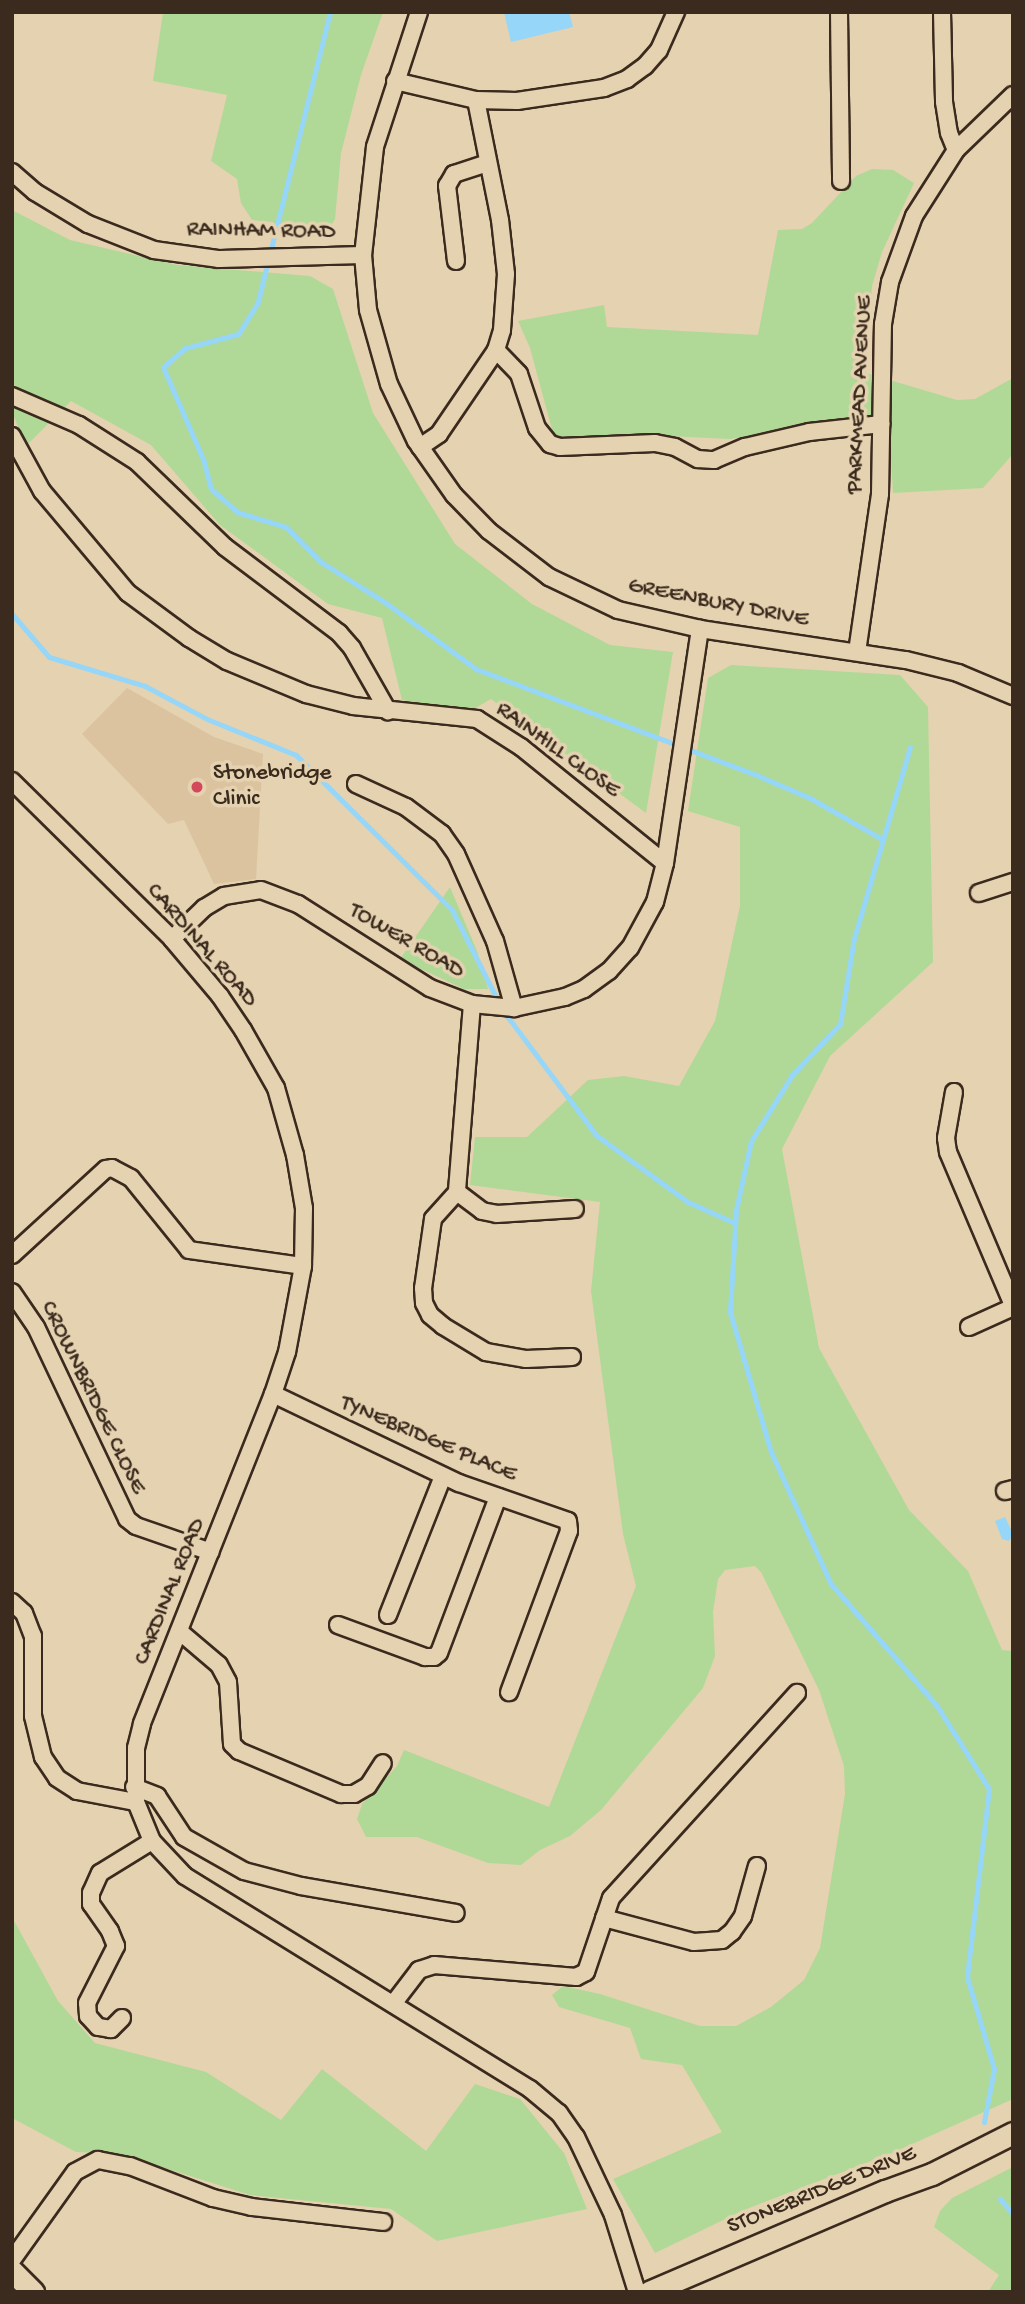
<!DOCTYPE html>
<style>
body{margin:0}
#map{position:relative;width:1025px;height:2304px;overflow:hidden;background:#e5d2b0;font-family:"Gochi Hand",sans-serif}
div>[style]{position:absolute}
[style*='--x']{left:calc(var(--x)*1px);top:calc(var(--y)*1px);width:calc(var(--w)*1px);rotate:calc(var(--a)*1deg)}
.built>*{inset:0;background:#dbc3a0}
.green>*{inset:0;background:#b0d997}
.water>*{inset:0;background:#96d6f8}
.stream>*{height:5px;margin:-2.5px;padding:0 2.5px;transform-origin:2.5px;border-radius:2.5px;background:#96d6f8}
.roads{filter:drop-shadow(2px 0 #3b2a1e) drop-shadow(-2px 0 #3b2a1e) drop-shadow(0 2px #3b2a1e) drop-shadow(0 -2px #3b2a1e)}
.street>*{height:16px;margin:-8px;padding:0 8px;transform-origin:8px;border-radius:8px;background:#e5d2b0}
.secondary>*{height:21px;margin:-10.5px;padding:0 10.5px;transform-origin:10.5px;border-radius:10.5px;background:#e5d2b0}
.dots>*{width:19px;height:19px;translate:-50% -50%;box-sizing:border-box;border:4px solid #e5d2b0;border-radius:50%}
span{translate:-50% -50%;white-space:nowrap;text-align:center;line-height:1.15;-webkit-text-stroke:7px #e5d2b0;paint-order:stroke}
.street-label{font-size:23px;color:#3b2a1e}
.poi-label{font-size:23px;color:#3b2a1e}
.left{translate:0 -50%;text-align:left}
.frame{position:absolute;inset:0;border:14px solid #3b2a1e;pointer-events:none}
</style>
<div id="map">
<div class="built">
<i style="clip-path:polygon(127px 688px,214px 737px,263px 754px,256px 879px,214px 884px,184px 820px,168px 824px,82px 734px)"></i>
</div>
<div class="green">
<i style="clip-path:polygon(163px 12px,383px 12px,361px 75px,341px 153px,335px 219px,324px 237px,294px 236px,272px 222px,252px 220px,241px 203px,237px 179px,211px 161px,227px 95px,153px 81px)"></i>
<i style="clip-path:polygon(872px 169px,893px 170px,914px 183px,882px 252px,872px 286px,866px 373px,957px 400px,975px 399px,1013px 378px,1013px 454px,983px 488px,893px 493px,889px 420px,802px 427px,730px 439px,647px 435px,569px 441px,554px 437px,530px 348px,518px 321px,604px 305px,607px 327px,758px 335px,778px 230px,802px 229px,812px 223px,856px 176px)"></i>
<i style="clip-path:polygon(12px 210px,70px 240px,177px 265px,310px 276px,333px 289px,373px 413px,455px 544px,532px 604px,610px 645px,673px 652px,646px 813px,491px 699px,468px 712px,402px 700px,382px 618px,328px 604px,220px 525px,151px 445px,71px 401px,26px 446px,12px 412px)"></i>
<i style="clip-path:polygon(731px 665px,900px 675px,928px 707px,933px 962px,830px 1056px,782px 1149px,819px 1348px,909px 1510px,968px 1571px,1002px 1650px,1013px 1651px,1013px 2099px,892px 2153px,744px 2210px,655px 2253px,613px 2179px,722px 2132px,682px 2065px,641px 2059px,630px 2028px,559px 2007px,552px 1995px,563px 1986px,600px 1994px,700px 2026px,736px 2026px,771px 2007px,804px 1980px,820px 1948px,845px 1794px,844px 1766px,819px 1690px,761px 1572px,755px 1566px,725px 1570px,718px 1579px,713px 1612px,715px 1656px,703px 1688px,601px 1810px,570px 1836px,540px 1850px,521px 1865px,488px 1863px,417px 1837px,366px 1837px,357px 1819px,362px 1804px,397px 1766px,404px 1750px,549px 1807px,636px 1586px,623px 1534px,591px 1291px,600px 1202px,470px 1185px,475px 1137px,527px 1137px,588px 1080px,624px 1076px,679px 1086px,715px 1021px,740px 906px,740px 827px,688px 811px,708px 678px)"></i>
<i style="clip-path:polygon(450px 887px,477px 951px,488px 989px,464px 989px,400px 959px)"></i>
<i style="clip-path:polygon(12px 1917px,58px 2001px,95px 2043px,206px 2072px,281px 2120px,322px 2069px,426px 2151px,475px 2084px,520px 2099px,564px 2153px,587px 2209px,437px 2241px,391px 2209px,250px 2195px,121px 2154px,76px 2152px,12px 2118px)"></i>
<i style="clip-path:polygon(1013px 2167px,1013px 2292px,988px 2292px,999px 2275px,934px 2227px,940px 2211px,952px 2198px)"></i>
</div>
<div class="water">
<i style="clip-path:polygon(504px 12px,569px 12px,573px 27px,511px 42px)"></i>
<i style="clip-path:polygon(1005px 1517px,1013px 1534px,1009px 1541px,1002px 1539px,995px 1521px)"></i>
</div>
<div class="stream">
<i style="--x:330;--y:12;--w:301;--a:104"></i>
<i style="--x:257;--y:304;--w:36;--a:122"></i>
<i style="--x:238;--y:334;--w:55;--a:165.2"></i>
<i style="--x:185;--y:348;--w:29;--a:139"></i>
<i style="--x:163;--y:367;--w:100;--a:66.5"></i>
<i style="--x:203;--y:459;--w:31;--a:75"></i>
<i style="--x:211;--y:489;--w:35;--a:41"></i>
<i style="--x:237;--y:512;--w:51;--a:17"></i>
<i style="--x:286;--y:527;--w:49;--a:45"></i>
<i style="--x:321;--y:562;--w:77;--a:32.2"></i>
<i style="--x:386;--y:603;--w:112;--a:36.3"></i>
<i style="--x:476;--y:669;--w:297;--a:20.7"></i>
<i style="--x:754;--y:774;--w:61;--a:23.2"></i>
<i style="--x:810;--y:798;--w:83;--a:29.7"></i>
<i style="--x:12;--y:614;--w:57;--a:49.3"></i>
<i style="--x:49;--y:657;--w:100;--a:16.8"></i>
<i style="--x:145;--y:686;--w:70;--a:28"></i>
<i style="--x:207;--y:719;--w:96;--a:22"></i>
<i style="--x:296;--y:755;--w:220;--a:44.8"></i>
<i style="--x:452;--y:910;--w:104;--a:63.2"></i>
<i style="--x:910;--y:747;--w:199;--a:106.3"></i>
<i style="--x:854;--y:938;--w:87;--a:99.2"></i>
<i style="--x:840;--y:1024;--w:70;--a:133.3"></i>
<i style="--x:792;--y:1075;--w:78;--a:121.8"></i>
<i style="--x:751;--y:1141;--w:71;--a:102.3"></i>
<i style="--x:736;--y:1210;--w:102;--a:93.4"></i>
<i style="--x:730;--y:1312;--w:146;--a:73.7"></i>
<i style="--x:771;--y:1452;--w:145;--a:65.6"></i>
<i style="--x:831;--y:1584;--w:162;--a:49"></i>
<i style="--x:937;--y:1706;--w:98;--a:57.9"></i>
<i style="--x:989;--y:1789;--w:189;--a:96.7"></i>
<i style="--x:967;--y:1977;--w:96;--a:73.6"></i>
<i style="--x:994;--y:2069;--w:54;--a:100.7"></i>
<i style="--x:504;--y:1012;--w:154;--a:53.2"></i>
<i style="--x:596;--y:1135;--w:114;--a:36.1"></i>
<i style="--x:688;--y:1202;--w:51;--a:24.1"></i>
<i style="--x:1000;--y:2199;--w:20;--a:49"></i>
</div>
<div class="roads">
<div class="street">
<i style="--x:419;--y:12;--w:142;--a:108.1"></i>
<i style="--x:375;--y:147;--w:109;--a:96.3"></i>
<i style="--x:363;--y:255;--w:55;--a:84.8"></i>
<i style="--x:368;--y:310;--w:77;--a:74.2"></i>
<i style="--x:389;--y:384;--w:63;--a:64.7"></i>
<i style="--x:416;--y:441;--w:66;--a:54.9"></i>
<i style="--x:454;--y:495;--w:50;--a:45.8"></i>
<i style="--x:489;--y:531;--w:76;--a:37.5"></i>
<i style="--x:549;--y:577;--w:76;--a:25.6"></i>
<i style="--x:618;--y:610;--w:84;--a:13"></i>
<i style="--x:700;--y:629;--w:208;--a:8.6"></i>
<i style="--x:906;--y:660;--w:54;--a:14"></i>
<i style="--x:958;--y:673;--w:60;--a:22.7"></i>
<i style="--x:839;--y:12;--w:169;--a:89.3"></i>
<i style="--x:942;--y:12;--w:90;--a:88.7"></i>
<i style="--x:944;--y:102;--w:31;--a:81"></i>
<i style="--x:949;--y:133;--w:18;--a:68"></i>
<i style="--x:395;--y:81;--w:83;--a:13.2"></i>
<i style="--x:476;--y:100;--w:41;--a:1.4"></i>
<i style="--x:517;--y:101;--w:88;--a:-8.5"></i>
<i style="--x:604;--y:88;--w:25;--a:-21"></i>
<i style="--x:627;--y:79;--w:22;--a:-36"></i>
<i style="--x:645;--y:66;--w:21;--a:-49"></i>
<i style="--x:659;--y:50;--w:42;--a:-65.9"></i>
<i style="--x:12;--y:172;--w:30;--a:41"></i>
<i style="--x:35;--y:192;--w:62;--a:31.1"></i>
<i style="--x:88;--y:224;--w:71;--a:21.5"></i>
<i style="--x:154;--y:250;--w:66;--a:7.9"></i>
<i style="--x:219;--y:259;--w:144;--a:-1.6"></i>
<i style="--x:456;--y:261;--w:76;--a:-96.8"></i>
<i style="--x:447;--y:186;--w:14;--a:-60"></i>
<i style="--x:454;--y:174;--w:35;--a:-18"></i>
<i style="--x:496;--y:350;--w:33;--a:46"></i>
<i style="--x:519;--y:374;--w:57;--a:71.6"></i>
<i style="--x:537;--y:428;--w:21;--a:51"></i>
<i style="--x:550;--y:444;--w:10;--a:17"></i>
<i style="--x:560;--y:447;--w:95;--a:-2.4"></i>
<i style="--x:655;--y:443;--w:20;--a:11"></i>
<i style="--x:675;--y:447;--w:26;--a:28"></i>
<i style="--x:698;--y:459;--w:16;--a:4"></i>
<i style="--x:714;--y:460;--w:34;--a:-23"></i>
<i style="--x:745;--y:447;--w:66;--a:-13.2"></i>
<i style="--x:809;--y:432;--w:73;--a:-6.3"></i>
<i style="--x:12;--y:396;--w:73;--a:23.4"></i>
<i style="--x:79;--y:425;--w:69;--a:32.5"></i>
<i style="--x:137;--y:462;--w:122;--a:44"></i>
<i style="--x:225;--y:547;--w:143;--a:37"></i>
<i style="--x:339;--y:633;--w:20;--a:49"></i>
<i style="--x:352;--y:648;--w:73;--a:60.3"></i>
<i style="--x:12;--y:436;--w:63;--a:61.4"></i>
<i style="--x:42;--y:491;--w:133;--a:49.9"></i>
<i style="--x:128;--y:593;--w:76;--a:36.4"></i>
<i style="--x:189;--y:638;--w:44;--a:31.2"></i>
<i style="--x:227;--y:661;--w:86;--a:22.7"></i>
<i style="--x:306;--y:694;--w:49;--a:14.3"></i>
<i style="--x:353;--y:706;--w:125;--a:6"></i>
<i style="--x:477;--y:719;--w:52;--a:32.5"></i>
<i style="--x:521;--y:747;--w:185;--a:38.9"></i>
<i style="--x:420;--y:447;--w:23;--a:-34"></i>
<i style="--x:439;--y:434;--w:102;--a:-55.8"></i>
<i style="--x:496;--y:350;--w:21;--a:-73"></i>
<i style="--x:502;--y:330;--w:56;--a:-85.9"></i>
<i style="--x:506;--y:274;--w:54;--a:-96.3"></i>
<i style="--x:500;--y:220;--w:122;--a:-101.3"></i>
<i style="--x:857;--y:652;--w:160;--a:-81.7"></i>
<i style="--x:880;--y:494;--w:170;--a:-89"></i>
<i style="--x:883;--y:324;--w:43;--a:-80.5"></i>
<i style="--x:890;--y:282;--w:70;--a:-70"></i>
<i style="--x:914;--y:216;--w:78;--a:-57.5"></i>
<i style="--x:956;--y:150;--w:79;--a:-44"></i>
<i style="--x:12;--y:781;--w:225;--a:44.6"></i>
<i style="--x:172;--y:939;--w:75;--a:49.9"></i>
<i style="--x:220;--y:996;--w:41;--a:55.9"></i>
<i style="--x:243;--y:1030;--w:67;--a:60.4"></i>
<i style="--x:276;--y:1088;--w:70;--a:74.2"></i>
<i style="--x:295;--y:1155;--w:54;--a:80.4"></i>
<i style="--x:304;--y:1208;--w:58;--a:91"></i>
<i style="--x:303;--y:1266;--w:87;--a:100.5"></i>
<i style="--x:287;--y:1352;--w:44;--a:108.4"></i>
<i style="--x:273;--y:1394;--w:355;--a:111.7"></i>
<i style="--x:142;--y:1724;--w:25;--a:104"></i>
<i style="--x:136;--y:1748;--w:54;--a:90"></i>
<i style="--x:136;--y:1802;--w:42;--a:67.7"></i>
<i style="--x:152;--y:1841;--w:48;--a:46.7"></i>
<i style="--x:185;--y:1876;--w:405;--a:31.7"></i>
<i style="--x:530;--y:2089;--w:38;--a:40"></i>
<i style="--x:559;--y:2113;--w:29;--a:55"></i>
<i style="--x:576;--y:2137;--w:86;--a:64.6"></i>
<i style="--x:613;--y:2215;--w:81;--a:72.7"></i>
<i style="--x:356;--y:784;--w:55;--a:24.7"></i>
<i style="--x:406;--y:807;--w:45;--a:36.9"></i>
<i style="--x:442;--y:834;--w:24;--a:55"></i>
<i style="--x:456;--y:854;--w:95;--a:65.9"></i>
<i style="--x:495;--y:941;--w:70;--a:74.2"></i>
<i style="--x:979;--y:893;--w:36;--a:-18"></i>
<i style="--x:172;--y:939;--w:45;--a:-44.1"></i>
<i style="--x:204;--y:908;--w:23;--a:-31"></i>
<i style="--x:224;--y:896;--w:37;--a:-9"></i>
<i style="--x:261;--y:890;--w:40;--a:21"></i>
<i style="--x:298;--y:904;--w:156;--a:32.5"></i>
<i style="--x:430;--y:988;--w:45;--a:20.9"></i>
<i style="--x:472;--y:1004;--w:42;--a:5.4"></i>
<i style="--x:514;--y:1008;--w:52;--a:-12.2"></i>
<i style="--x:565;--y:997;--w:21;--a:-23"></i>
<i style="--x:584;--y:989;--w:31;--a:-36"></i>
<i style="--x:609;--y:971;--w:31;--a:-48"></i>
<i style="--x:630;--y:948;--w:52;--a:-61.5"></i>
<i style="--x:655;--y:902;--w:40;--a:-75.6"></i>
<i style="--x:665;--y:863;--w:237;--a:-81.5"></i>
<i style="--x:472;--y:1004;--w:189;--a:94.6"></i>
<i style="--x:457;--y:1192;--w:36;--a:132"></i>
<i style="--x:433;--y:1219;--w:70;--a:98.2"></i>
<i style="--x:423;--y:1288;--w:15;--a:86"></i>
<i style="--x:424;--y:1303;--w:13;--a:63"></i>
<i style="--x:430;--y:1315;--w:17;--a:40"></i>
<i style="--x:443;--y:1326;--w:50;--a:31.2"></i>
<i style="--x:486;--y:1352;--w:41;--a:9.9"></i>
<i style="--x:526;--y:1359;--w:46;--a:-2.5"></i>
<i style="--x:954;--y:1092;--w:47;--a:99.9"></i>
<i style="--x:946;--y:1138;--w:14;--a:82"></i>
<i style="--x:948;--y:1152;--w:166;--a:67"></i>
<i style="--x:457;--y:1192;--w:31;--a:37"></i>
<i style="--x:482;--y:1211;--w:15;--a:11"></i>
<i style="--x:497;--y:1214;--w:78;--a:-3.7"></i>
<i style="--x:12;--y:1255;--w:127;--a:-42.5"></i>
<i style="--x:106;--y:1169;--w:6;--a:-9"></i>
<i style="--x:112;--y:1168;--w:21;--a:28"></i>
<i style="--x:131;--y:1178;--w:92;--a:51.1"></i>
<i style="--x:189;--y:1250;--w:115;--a:8"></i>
<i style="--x:12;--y:1292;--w:42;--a:55.6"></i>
<i style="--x:36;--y:1327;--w:212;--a:64.6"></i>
<i style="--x:127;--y:1519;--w:11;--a:38"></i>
<i style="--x:136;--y:1526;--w:79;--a:19.1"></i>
<i style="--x:969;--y:1327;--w:48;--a:-24.4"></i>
<i style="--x:273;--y:1394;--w:206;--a:25.6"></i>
<i style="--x:459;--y:1483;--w:115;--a:19.2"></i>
<i style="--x:568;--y:1521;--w:10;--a:84"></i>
<i style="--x:569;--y:1531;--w:172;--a:110.4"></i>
<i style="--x:1005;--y:1491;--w:8;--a:-14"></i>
<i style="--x:12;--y:1602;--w:16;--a:43"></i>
<i style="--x:24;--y:1613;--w:25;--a:69"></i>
<i style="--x:33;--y:1636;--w:80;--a:90"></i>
<i style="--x:33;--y:1716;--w:42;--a:76.3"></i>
<i style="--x:43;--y:1757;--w:25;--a:56"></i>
<i style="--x:57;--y:1778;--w:24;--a:33"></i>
<i style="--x:77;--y:1791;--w:60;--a:10.6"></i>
<i style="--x:388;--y:1615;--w:149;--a:-68.4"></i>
<i style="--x:338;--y:1625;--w:93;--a:20.2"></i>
<i style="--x:425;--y:1657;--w:9;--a:0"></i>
<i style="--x:434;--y:1657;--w:6;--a:-39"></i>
<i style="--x:439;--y:1653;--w:167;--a:-69.3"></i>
<i style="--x:179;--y:1631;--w:52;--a:40.4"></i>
<i style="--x:219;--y:1665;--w:19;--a:62"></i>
<i style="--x:228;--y:1682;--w:62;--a:86.3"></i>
<i style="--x:232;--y:1744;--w:10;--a:45"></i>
<i style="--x:239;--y:1751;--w:111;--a:22.9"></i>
<i style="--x:341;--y:1794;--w:13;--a:0"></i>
<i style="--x:354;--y:1794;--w:16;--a:-30"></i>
<i style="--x:368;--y:1786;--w:27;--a:-57"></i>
<i style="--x:134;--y:1787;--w:25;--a:21"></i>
<i style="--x:157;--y:1796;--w:49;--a:56.6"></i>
<i style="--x:184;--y:1837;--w:69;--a:29.5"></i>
<i style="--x:244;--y:1871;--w:59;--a:14.7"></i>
<i style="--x:301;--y:1886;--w:157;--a:9.9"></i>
<i style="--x:604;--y:1918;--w:93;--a:14.9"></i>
<i style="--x:694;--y:1942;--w:28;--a:-4"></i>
<i style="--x:722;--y:1940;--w:13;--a:-39"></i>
<i style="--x:732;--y:1932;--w:19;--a:-55"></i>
<i style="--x:743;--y:1916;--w:52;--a:-74.4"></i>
<i style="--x:393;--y:2004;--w:43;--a:-52.6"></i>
<i style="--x:419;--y:1970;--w:16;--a:-18"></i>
<i style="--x:434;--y:1965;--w:143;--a:4.8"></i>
<i style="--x:576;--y:1977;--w:11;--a:-27"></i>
<i style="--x:586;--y:1972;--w:78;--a:-71.3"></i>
<i style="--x:611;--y:1898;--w:277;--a:-47.8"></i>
<i style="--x:122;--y:2018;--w:16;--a:135"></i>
<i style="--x:111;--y:2029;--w:13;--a:-171"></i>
<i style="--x:98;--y:2027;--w:15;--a:-132"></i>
<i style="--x:88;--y:2016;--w:13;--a:-94"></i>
<i style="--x:87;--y:2003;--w:64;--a:-63"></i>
<i style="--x:116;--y:1946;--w:16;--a:-112"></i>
<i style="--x:110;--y:1931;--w:33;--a:-125"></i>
<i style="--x:91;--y:1904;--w:11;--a:-90"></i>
<i style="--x:91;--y:1893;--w:22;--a:-66"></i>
<i style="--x:100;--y:1873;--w:61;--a:-31.6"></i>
<i style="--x:12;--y:2260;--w:108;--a:-54.4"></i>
<i style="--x:75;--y:2172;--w:26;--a:-28"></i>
<i style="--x:98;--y:2160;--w:33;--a:11"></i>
<i style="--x:130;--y:2166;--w:89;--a:21.1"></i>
<i style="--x:213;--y:2198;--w:40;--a:13"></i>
<i style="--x:252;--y:2207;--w:132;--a:6.5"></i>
</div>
<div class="secondary">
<i style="--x:12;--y:2271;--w:30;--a:45"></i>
<i style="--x:649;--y:2292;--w:257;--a:-23.2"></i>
<i style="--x:885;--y:2191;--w:50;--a:-19.9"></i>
<i style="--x:932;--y:2174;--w:91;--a:-26.8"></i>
</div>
</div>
<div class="dots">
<i style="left:197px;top:787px;background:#d1495b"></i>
</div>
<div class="street-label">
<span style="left:261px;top:232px;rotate:1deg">RAINHAM ROAD</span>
<span style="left:861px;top:395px;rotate:-87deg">PARKMEAD AVENUE</span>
<span style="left:718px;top:604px;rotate:11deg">GREENBURY DRIVE</span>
<span style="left:557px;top:751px;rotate:36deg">RAINHILL CLOSE</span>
<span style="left:406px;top:942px;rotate:30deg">TOWER ROAD</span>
<span style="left:201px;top:946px;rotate:49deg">CARDINAL ROAD</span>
<span style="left:92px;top:1398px;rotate:64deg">CROWNBRIDGE CLOSE</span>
<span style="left:428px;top:1440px;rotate:23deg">TYNEBRIDGE PLACE</span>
<span style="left:171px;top:1592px;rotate:-68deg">CARDINAL ROAD</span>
<span style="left:822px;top:2191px;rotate:-22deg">STONEBRIDGE DRIVE</span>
</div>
<div class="poi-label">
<span class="left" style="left:213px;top:787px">Stonebridge<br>Clinic</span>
</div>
<div class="frame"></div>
</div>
